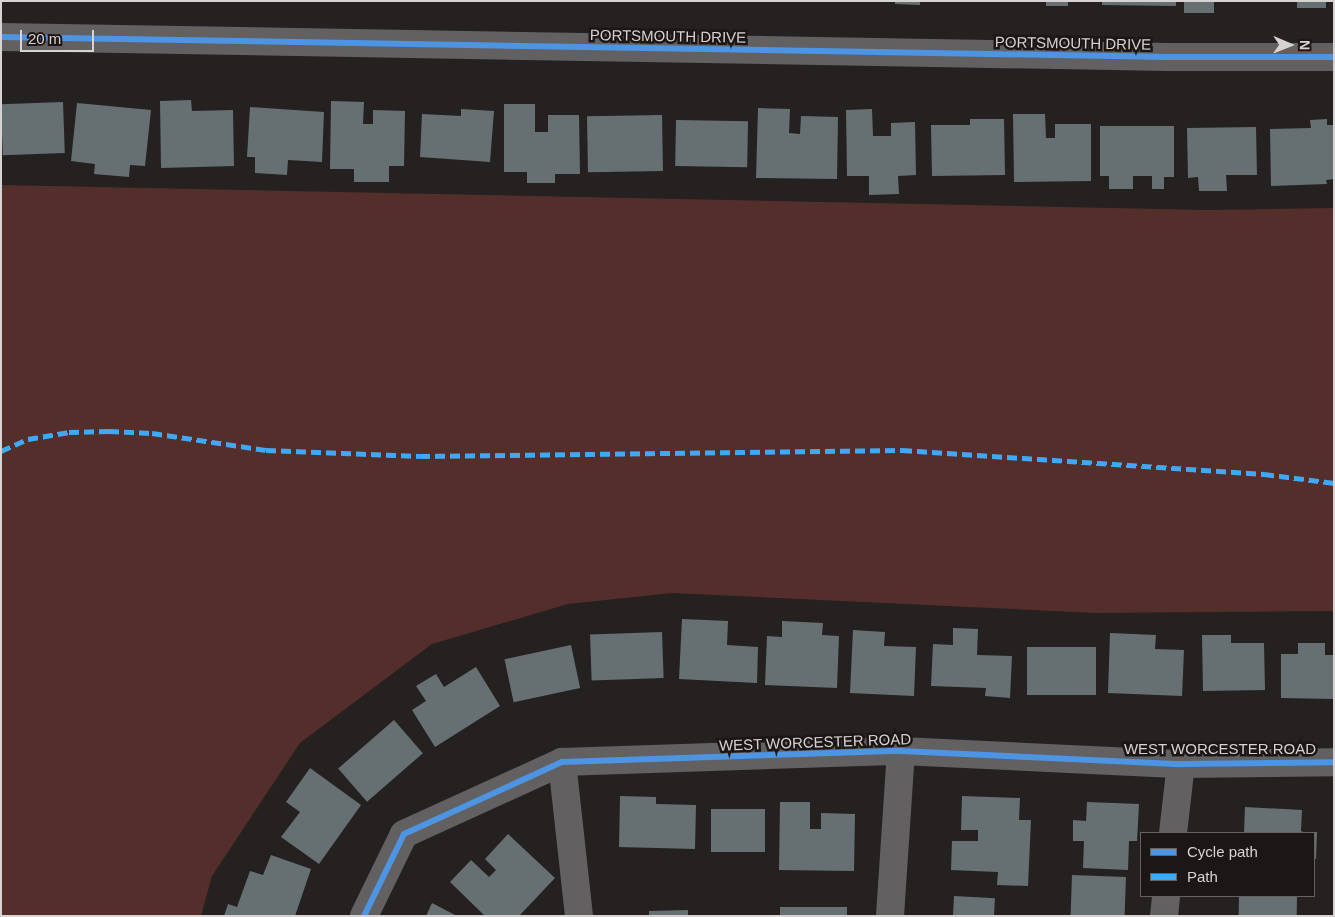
<!DOCTYPE html>
<style>
body{margin:0}
#map{position:relative;width:1335px;height:917px;overflow:hidden;background:#252121;font-family:Helvetica,sans-serif}
div>[style]{position:absolute}
[style*='--x']{left:calc(var(--x)*1px);top:calc(var(--y)*1px);width:calc(var(--w)*1px);rotate:calc(var(--a)*1deg)}
.green>*{inset:0;background:#532e2b}
.building>*{inset:0;background:#667073;transform-origin:0 0}
.minor>*{height:28px;margin:-14px;padding:0 14px;transform-origin:14px;border-radius:14px;background:#626060}
.quiet>*{height:5px;margin-top:-2.5px;transform-origin:0;background:repeating-linear-gradient(90deg,#3fa9f5 0 10px,transparent 0 15px)}
.cycleway>*{height:6px;margin:-3px;padding:0 3px;transform-origin:3px;border-radius:3px;background:#4d94e3}
span{translate:-50% -50%;white-space:nowrap;text-align:center;line-height:1.15;-webkit-text-stroke:5px #1c1716;paint-order:stroke}
.street-label{font-size:15px;color:#d7d3d3}
.frame{position:absolute;inset:0;border:2px solid #d7d3d3;pointer-events:none}
.legend{position:absolute;left:1140px;top:832px;width:175px;height:65px;box-sizing:border-box;background:#1c1716;border:1px solid #676262;margin:0;padding:6px 9px;list-style:none;font-size:15px;color:#d7d3d3}
.legend li{display:flex;align-items:center;gap:10px;height:25px}
.legend b{width:25px;border:1px solid #676262}
.north{position:absolute;left:1265px;top:20px;width:50px;height:50px;-webkit-text-stroke:4px #1c1716;paint-order:stroke;rotate:91deg;font-size:14px;font-weight:700;line-height:20px;text-align:center;color:#d7d3d3}
.north::after{content:'';display:block;margin:auto;width:18px;height:22px;background:#d7d3d3;clip-path:polygon(50% 0,100% 100%,50% 72%,0 100%)}
.scale{position:absolute;left:20px;top:30px;width:74px;height:22px;box-sizing:border-box;border:2px solid #d7d3d3;border-top:0;padding-left:6px;font-size:15px;line-height:18px;white-space:nowrap;color:#d7d3d3;-webkit-text-stroke:4px #1c1716;paint-order:stroke}
</style>
<div id="map">
<div class="green">
<i style="clip-path:polygon(1px 185px,1207px 210px,1334px 208px,1334px 611px,1096px 613px,672px 593px,568px 604px,432px 644px,300px 743px,212px 876px,201px 916px,1px 916px)"></i>
</div>
<div class="building">
<i style="clip-path:polygon(895px 1px,920px 1px,920px 5px,895px 4px)"></i>
<i style="left:1046px;top:1px;width:22px;height:5px"></i>
<i style="clip-path:polygon(1102px 1px,1176px 1px,1176px 6px,1102px 5px)"></i>
<i style="left:1184px;top:1px;width:30px;height:12px"></i>
<i style="left:1297px;top:1px;width:29px;height:7px"></i>
<i style="clip-path:polygon(191px 100px,192px 111px,233px 110px,234px 166px,161px 168px,160px 101px)"></i>
<i style="clip-path:polygon(331px 101px,364px 102px,363px 124px,373px 124px,373px 110px,405px 111px,404px 166px,389px 166px,389px 182px,354px 182px,354px 169px,330px 169px)"></i>
<i style="left:63px;top:102px;width:51px;height:62px;rotate:88deg"></i>
<i style="clip-path:polygon(77px 103px,151px 110px,145px 166px,130px 165px,129px 177px,94px 174px,95px 164px,71px 161px)"></i>
<i style="clip-path:polygon(504px 104px,535px 104px,535px 132px,548px 132px,548px 115px,579px 115px,580px 174px,555px 174px,555px 183px,527px 183px,527px 172px,504px 172px)"></i>
<i style="clip-path:polygon(250px 107px,324px 112px,322px 162px,288px 160px,287px 175px,255px 173px,255px 157px,247px 157px)"></i>
<i style="clip-path:polygon(758px 108px,790px 109px,789px 133px,800px 134px,801px 116px,838px 117px,837px 179px,756px 178px)"></i>
<i style="clip-path:polygon(461px 109px,494px 111px,490px 162px,420px 157px,422px 114px,461px 116px)"></i>
<i style="clip-path:polygon(872px 109px,873px 136px,891px 136px,891px 123px,915px 122px,916px 175px,898px 176px,899px 194px,869px 195px,869px 176px,847px 176px,846px 110px)"></i>
<i style="clip-path:polygon(1013px 114px,1045px 114px,1046px 138px,1055px 138px,1055px 124px,1091px 124px,1091px 181px,1014px 182px)"></i>
<i style="left:662px;top:115px;width:56px;height:75px;rotate:89deg"></i>
<i style="clip-path:polygon(970px 119px,1004px 119px,1005px 175px,932px 176px,931px 125px,970px 125px)"></i>
<i style="clip-path:polygon(1327px 119px,1327px 125px,1334px 125px,1334px 179px,1326px 180px,1327px 184px,1271px 186px,1270px 129px,1311px 128px,1310px 120px)"></i>
<i style="left:676px;top:120px;width:72px;height:46px;rotate:1deg"></i>
<i style="clip-path:polygon(1100px 126px,1174px 126px,1174px 177px,1164px 177px,1164px 189px,1152px 189px,1152px 176px,1133px 176px,1133px 189px,1109px 189px,1109px 176px,1100px 176px)"></i>
<i style="clip-path:polygon(1256px 127px,1257px 175px,1226px 175px,1227px 191px,1199px 191px,1198px 177px,1188px 178px,1187px 128px)"></i>
<i style="clip-path:polygon(682px 619px,728px 621px,727px 645px,758px 647px,757px 683px,679px 679px)"></i>
<i style="clip-path:polygon(782px 621px,823px 623px,822px 635px,839px 636px,837px 688px,765px 685px,767px 636px,782px 637px)"></i>
<i style="clip-path:polygon(953px 628px,978px 629px,977px 655px,1012px 656px,1010px 698px,985px 696px,986px 688px,931px 686px,933px 644px,953px 645px)"></i>
<i style="clip-path:polygon(853px 630px,885px 632px,884px 646px,916px 647px,914px 696px,850px 693px)"></i>
<i style="left:662px;top:632px;width:46px;height:72px;rotate:88deg"></i>
<i style="clip-path:polygon(1110px 633px,1156px 635px,1155px 649px,1184px 650px,1182px 696px,1108px 693px)"></i>
<i style="clip-path:polygon(1202px 635px,1231px 635px,1231px 643px,1264px 643px,1265px 690px,1203px 691px)"></i>
<i style="clip-path:polygon(1298px 643px,1325px 643px,1325px 655px,1334px 655px,1334px 699px,1281px 698px,1281px 654px,1298px 654px)"></i>
<i style="left:571px;top:645px;width:44px;height:68px;rotate:78deg"></i>
<i style="left:1027px;top:647px;width:69px;height:48px"></i>
<i style="clip-path:polygon(476px 667px,500px 706px,435px 747px,412px 710px,426px 701px,416px 686px,436px 674px,444px 687px)"></i>
<i style="left:394px;top:720px;width:44px;height:74px;rotate:49deg"></i>
<i style="clip-path:polygon(310px 768px,361px 805px,319px 864px,281px 837px,300px 812px,286px 802px)"></i>
<i style="clip-path:polygon(620px 796px,656px 797px,656px 804px,696px 805px,695px 849px,619px 847px)"></i>
<i style="clip-path:polygon(962px 796px,1020px 798px,1019px 820px,1031px 820px,1028px 886px,997px 885px,998px 872px,951px 870px,952px 841px,978px 841px,978px 830px,961px 830px)"></i>
<i style="clip-path:polygon(780px 802px,810px 802px,810px 829px,821px 829px,821px 813px,855px 814px,854px 871px,779px 870px)"></i>
<i style="clip-path:polygon(1087px 802px,1139px 804px,1137px 841px,1129px 841px,1128px 870px,1083px 868px,1084px 841px,1073px 841px,1073px 820px,1086px 821px)"></i>
<i style="clip-path:polygon(1245px 807px,1302px 810px,1301px 831px,1306px 833px,1244px 833px)"></i>
<i style="left:711px;top:809px;width:54px;height:43px"></i>
<i style="clip-path:polygon(1314px 832px,1317px 832px,1316px 859px,1314px 859px)"></i>
<i style="clip-path:polygon(508px 834px,555px 878px,519px 916px,485px 916px,450px 882px,471px 860px,489px 877px,496px 870px,485px 859px)"></i>
<i style="clip-path:polygon(271px 855px,311px 869px,295px 916px,224px 916px,228px 904px,237px 907px,250px 871px,263px 875px)"></i>
<i style="left:1072px;top:875px;width:54px;height:41px;rotate:2deg"></i>
<i style="left:954px;top:896px;width:41px;height:20px;rotate:3deg"></i>
<i style="left:1239px;top:896px;width:58px;height:20px;rotate:1deg"></i>
<i style="clip-path:polygon(432px 903px,457px 916px,426px 916px)"></i>
<i style="left:780px;top:907px;width:67px;height:9px"></i>
<i style="clip-path:polygon(688px 910px,688px 916px,649px 916px,649px 911px)"></i>
</div>
<div class="minor">
<i style="--x:1;--y:37;--w:1167;--a:0.98"></i>
<i style="--x:1168;--y:57;--w:166;--a:0"></i>
<i style="--x:562;--y:762;--w:155;--a:83.7"></i>
<i style="--x:1173;--y:833;--w:69;--a:-83.4"></i>
<i style="--x:364;--y:916;--w:91;--a:-64"></i>
<i style="--x:404;--y:834;--w:174;--a:-24.5"></i>
<i style="--x:562;--y:762;--w:339;--a:-1.9"></i>
<i style="--x:901;--y:751;--w:280;--a:2.7"></i>
<i style="--x:1181;--y:764;--w:153;--a:-0.7"></i>
<i style="--x:890;--y:916;--w:165;--a:-86.2"></i>
<i style="--x:1164;--y:916;--w:20;--a:-84"></i>
</div>
<div class="quiet">
<i style="--x:1;--y:451;--w:30;--a:-24"></i>
<i style="--x:28;--y:439;--w:42;--a:-9.7"></i>
<i style="--x:69;--y:432;--w:40;--a:-1.4"></i>
<i style="--x:109;--y:431;--w:43;--a:2.7"></i>
<i style="--x:152;--y:433;--w:115;--a:8.5"></i>
<i style="--x:266;--y:450;--w:154;--a:2.2"></i>
<i style="--x:420;--y:456;--w:482;--a:-0.7"></i>
<i style="--x:902;--y:450;--w:363;--a:3.8"></i>
<i style="--x:1264;--y:474;--w:71;--a:7.3"></i>
</div>
<div class="cycleway">
<i style="--x:1;--y:37;--w:1167;--a:0.98"></i>
<i style="--x:1168;--y:57;--w:166;--a:0"></i>
<i style="--x:364;--y:916;--w:91;--a:-64"></i>
<i style="--x:404;--y:834;--w:174;--a:-24.5"></i>
<i style="--x:562;--y:762;--w:339;--a:-1.9"></i>
<i style="--x:901;--y:751;--w:280;--a:2.7"></i>
<i style="--x:1181;--y:764;--w:153;--a:-0.7"></i>
</div>
<div class="street-label">
<span style="left:668px;top:36px;rotate:1deg">PORTSMOUTH DRIVE</span>
<span style="left:1073px;top:43px;rotate:1deg">PORTSMOUTH DRIVE</span>
<span style="left:815px;top:742px;rotate:-2deg">WEST WORCESTER ROAD</span>
<span style="left:1220px;top:749px">WEST WORCESTER ROAD</span>
</div>
<div class="frame"></div>
<ul class="legend">
<li><b style="height:6px;background:#4d94e3"></b>Cycle path</li>
<li><b style="height:6px;background:#3fa9f5"></b>Path</li>
</ul>
<div class="north">N</div>
<div class="scale">20 m</div>
</div>
